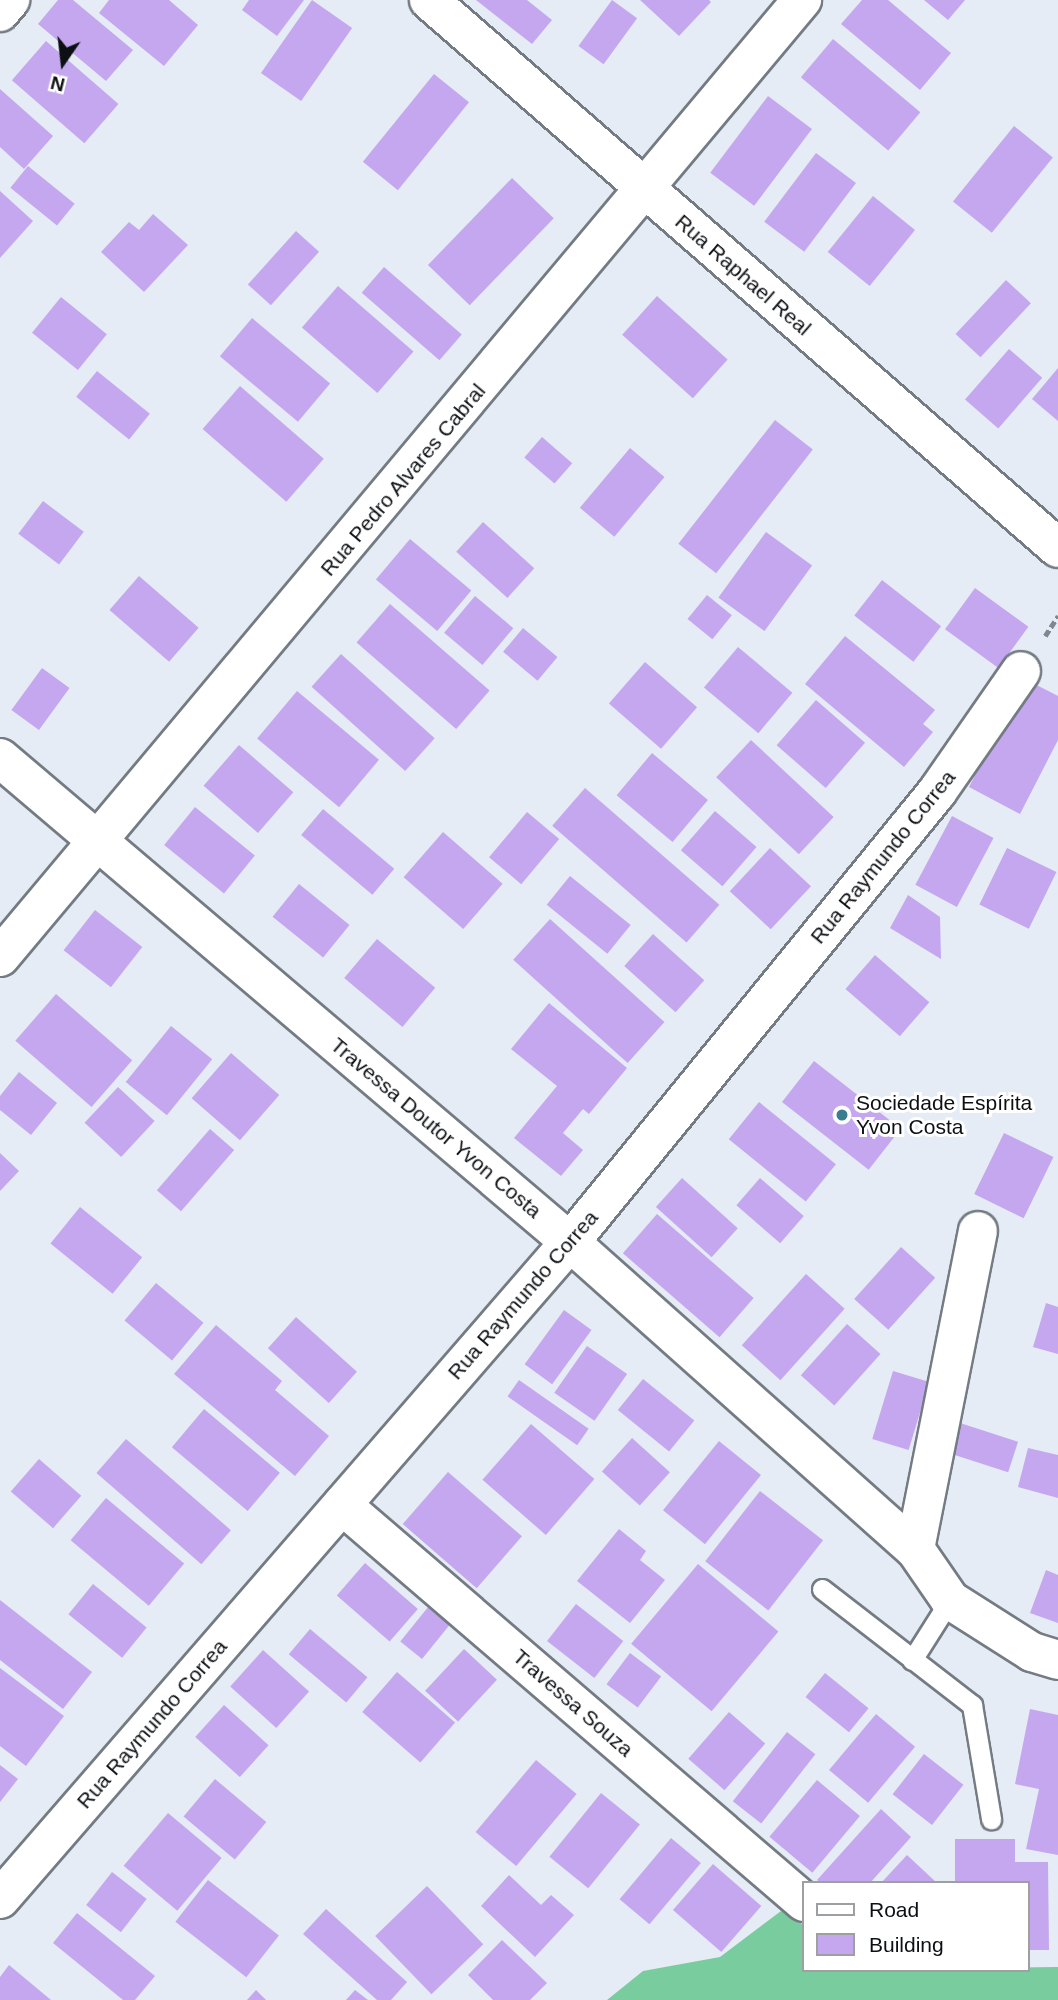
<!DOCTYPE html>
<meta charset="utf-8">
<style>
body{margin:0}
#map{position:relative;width:1058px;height:2000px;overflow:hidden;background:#e5ecf5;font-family:Helvetica,sans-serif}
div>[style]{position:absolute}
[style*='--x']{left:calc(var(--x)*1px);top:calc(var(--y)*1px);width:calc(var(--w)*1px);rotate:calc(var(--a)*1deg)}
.forest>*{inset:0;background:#79cc9e}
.building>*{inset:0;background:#c5a7ef;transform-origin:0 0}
.path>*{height:4.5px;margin-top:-2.25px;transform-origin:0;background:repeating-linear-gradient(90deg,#82878d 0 7px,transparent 0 10.5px)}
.roads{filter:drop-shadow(2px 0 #747b83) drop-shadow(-2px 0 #747b83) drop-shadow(0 2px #747b83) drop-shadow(0 -2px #747b83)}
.service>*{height:19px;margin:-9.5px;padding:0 9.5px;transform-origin:9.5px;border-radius:9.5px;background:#fff}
.minor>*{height:38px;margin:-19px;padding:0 19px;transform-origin:19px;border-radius:19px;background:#fff}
.dots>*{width:19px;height:19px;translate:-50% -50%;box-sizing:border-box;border:4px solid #fff;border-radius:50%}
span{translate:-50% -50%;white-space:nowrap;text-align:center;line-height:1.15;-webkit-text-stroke:6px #fff;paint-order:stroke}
.street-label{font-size:21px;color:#0d1013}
.poi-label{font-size:21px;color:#0d1013}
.left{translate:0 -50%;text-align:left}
.legend{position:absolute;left:802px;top:1881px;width:228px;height:91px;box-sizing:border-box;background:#fff;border:2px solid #9e9fa1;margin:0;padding:9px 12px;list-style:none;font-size:21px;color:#0d1013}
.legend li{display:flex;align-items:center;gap:14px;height:35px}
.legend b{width:35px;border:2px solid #9e9fa1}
.north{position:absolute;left:28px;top:28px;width:70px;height:70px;-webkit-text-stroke:5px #fff;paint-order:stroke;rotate:194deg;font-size:19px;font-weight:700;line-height:28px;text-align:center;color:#0d1013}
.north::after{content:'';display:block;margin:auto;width:24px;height:32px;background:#0d1013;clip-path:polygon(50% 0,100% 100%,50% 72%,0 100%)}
</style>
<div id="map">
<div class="forest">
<i style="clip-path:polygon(781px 1911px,804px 1925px,804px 1970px,1058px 1967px,1058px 2000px,607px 2000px,643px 1971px,720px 1957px)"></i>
</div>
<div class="building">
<i style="clip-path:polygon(58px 0,73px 0,133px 50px,106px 81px,38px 24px)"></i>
<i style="clip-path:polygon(109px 0,169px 0,198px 25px,164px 66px,99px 13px)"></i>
<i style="clip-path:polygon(249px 0,304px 0,277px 36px,242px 10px)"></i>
<i style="left:312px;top:0;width:49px;height:89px;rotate:35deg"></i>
<i style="clip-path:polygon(476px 0,527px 0,552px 20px,532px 44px)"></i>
<i style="left:612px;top:0;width:31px;height:57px;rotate:36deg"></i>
<i style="clip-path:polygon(640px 0,709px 0,711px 2px,679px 36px)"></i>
<i style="clip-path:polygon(862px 0,888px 0,951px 53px,920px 90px,841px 24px)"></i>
<i style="clip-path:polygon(924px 0,965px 0,948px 20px)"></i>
<i style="left:833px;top:39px;width:114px;height:50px;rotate:40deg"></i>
<i style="left:46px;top:41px;width:96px;height:52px;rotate:41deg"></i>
<i style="left:434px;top:74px;width:45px;height:113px;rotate:39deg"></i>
<i style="clip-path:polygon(0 89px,53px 136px,24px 169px,0 147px)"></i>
<i style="left:768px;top:96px;width:55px;height:96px;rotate:37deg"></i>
<i style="left:1014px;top:126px;width:50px;height:97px;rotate:39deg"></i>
<i style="left:816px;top:153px;width:50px;height:86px;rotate:37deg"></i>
<i style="left:28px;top:166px;width:60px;height:28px;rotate:39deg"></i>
<i style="left:512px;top:178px;width:58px;height:121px;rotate:44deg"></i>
<i style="clip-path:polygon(0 191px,33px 221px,0 258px)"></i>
<i style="left:873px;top:196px;width:54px;height:72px;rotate:39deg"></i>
<i style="clip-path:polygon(153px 214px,188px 245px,144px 292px,101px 252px,129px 222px,139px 230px)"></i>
<i style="left:296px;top:231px;width:31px;height:72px;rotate:42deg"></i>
<i style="left:384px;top:267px;width:103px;height:34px;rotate:41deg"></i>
<i style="left:1006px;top:280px;width:34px;height:74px;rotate:43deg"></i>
<i style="left:338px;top:286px;width:100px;height:55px;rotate:41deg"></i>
<i style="left:657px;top:296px;width:95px;height:52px;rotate:42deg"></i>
<i style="left:61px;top:297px;width:59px;height:46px;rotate:39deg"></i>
<i style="left:252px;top:318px;width:102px;height:50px;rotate:40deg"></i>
<i style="left:1009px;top:349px;width:44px;height:67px;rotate:41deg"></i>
<i style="clip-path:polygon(1058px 368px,1058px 421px,1032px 399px)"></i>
<i style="left:97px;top:371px;width:68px;height:33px;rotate:39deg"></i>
<i style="left:240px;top:386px;width:111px;height:57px;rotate:41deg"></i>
<i style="left:775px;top:420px;width:48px;height:157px;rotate:38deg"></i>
<i style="left:542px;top:437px;width:40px;height:27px;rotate:41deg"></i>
<i style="left:630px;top:448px;width:45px;height:78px;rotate:40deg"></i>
<i style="left:43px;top:501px;width:51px;height:41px;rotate:37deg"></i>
<i style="left:483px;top:522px;width:69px;height:40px;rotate:42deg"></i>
<i style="left:766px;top:532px;width:57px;height:81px;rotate:36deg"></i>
<i style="left:410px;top:539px;width:80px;height:53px;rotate:40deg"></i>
<i style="left:139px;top:576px;width:79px;height:45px;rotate:41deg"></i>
<i style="left:882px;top:580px;width:75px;height:45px;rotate:38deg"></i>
<i style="left:975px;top:588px;width:66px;height:51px;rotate:36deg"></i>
<i style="left:707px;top:595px;width:32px;height:31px;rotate:39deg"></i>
<i style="left:475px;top:596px;width:50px;height:48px;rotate:40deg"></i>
<i style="left:390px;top:604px;width:132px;height:51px;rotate:41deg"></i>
<i style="left:523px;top:628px;width:45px;height:31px;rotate:40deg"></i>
<i style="clip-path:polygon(845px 636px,935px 710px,923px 724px,933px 732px,904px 767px,805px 684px)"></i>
<i style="left:738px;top:647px;width:71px;height:53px;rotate:40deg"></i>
<i style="left:341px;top:654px;width:126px;height:44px;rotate:42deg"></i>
<i style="left:645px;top:662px;width:69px;height:55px;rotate:41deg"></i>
<i style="left:42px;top:668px;width:34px;height:52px;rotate:36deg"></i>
<i style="clip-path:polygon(1025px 679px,1058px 696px,1058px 740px,1020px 814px,969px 787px)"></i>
<i style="left:297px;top:691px;width:107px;height:62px;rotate:40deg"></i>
<i style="left:816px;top:700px;width:65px;height:60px;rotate:41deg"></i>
<i style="left:751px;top:740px;width:113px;height:51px;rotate:43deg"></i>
<i style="left:239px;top:745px;width:72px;height:54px;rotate:41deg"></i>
<i style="left:652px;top:753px;width:73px;height:55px;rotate:40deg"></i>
<i style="left:585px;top:788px;width:178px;height:50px;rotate:41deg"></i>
<i style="left:195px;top:807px;width:77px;height:49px;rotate:39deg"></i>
<i style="left:323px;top:809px;width:93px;height:34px;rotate:40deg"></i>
<i style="left:715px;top:811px;width:55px;height:52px;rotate:41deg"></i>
<i style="left:527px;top:812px;width:42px;height:59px;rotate:40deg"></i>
<i style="left:952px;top:816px;width:47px;height:78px;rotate:28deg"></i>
<i style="left:443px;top:832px;width:79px;height:60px;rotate:41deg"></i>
<i style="left:770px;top:848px;width:56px;height:59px;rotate:43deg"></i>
<i style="left:1007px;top:848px;width:55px;height:63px;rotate:26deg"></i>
<i style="left:570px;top:876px;width:78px;height:37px;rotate:39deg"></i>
<i style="left:299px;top:884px;width:65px;height:42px;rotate:39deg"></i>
<i style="clip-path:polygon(908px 895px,940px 917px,941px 959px,890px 928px)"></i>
<i style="left:95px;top:910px;width:60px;height:51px;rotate:38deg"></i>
<i style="left:550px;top:919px;width:154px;height:55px;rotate:42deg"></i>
<i style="left:653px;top:934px;width:69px;height:43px;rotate:42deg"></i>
<i style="left:377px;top:939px;width:76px;height:51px;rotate:40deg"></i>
<i style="left:875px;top:955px;width:72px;height:45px;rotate:41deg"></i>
<i style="left:56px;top:994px;width:101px;height:62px;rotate:41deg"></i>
<i style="clip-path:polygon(549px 1003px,627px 1068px,589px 1114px,583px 1109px,563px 1133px,583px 1150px,561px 1176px,514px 1138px,557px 1086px,511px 1049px)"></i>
<i style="left:171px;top:1026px;width:53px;height:72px;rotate:39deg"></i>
<i style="left:231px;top:1053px;width:64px;height:60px;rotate:41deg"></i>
<i style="left:814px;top:1061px;width:110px;height:52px;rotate:38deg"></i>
<i style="clip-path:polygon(19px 1072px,57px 1103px,31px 1135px,0 1110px,0 1096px)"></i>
<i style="left:118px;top:1087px;width:50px;height:49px;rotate:43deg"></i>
<i style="left:759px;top:1102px;width:99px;height:48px;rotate:39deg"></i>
<i style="left:210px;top:1129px;width:32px;height:81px;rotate:41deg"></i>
<i style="left:1004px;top:1133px;width:55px;height:68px;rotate:26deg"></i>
<i style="clip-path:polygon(0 1153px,19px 1171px,0 1191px)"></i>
<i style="left:682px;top:1178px;width:75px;height:39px;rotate:42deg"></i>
<i style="left:760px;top:1178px;width:58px;height:36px;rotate:41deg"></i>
<i style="left:80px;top:1207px;width:80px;height:47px;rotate:39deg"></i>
<i style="left:657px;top:1214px;width:128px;height:52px;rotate:41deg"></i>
<i style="left:901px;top:1247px;width:46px;height:70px;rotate:42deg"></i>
<i style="left:806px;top:1274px;width:52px;height:96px;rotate:42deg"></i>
<i style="left:156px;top:1283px;width:62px;height:49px;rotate:40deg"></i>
<i style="clip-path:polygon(1046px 1303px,1058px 1307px,1058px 1354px,1033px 1347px)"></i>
<i style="left:564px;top:1310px;width:34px;height:67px;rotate:36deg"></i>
<i style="left:296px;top:1317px;width:82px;height:42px;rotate:42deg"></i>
<i style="left:847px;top:1324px;width:45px;height:69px;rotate:42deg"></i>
<i style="clip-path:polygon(216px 1325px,282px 1381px,275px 1390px,329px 1436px,295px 1476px,174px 1374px)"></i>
<i style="left:587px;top:1346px;width:49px;height:57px;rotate:35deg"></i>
<i style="left:893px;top:1371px;width:38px;height:71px;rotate:17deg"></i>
<i style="left:643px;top:1379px;width:66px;height:40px;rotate:39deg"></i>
<i style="left:519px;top:1380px;width:85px;height:20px;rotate:35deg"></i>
<i style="left:204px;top:1409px;width:99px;height:50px;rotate:40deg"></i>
<i style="left:960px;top:1423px;width:61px;height:32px;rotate:18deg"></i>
<i style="left:531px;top:1424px;width:84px;height:74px;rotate:41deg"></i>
<i style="left:632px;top:1438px;width:51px;height:45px;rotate:42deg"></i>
<i style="left:126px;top:1439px;width:139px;height:45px;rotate:41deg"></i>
<i style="left:719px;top:1441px;width:54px;height:89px;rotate:39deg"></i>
<i style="clip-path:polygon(1028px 1448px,1058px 1455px,1058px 1498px,1018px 1487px)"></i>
<i style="left:39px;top:1459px;width:56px;height:43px;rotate:41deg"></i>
<i style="left:448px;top:1472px;width:98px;height:69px;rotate:41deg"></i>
<i style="left:760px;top:1491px;width:80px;height:89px;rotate:38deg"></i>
<i style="left:106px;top:1498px;width:102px;height:55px;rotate:40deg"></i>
<i style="clip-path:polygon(619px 1529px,646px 1551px,640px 1560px,665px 1580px,630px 1623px,577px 1581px)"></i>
<i style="left:365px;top:1563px;width:70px;height:43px;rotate:41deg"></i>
<i style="left:698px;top:1564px;width:105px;height:104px;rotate:40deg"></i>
<i style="clip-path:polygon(1046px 1570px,1058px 1575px,1058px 1623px,1030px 1613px)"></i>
<i style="left:93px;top:1584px;width:69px;height:39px;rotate:39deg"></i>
<i style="clip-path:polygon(0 1600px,92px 1672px,63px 1709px,0 1660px)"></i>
<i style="left:433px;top:1601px;width:28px;height:52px;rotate:39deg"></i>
<i style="left:576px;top:1604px;width:60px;height:47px;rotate:38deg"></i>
<i style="left:310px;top:1629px;width:75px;height:33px;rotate:40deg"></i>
<i style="left:464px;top:1649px;width:45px;height:57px;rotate:43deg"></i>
<i style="left:263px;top:1650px;width:62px;height:49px;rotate:42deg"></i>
<i style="left:630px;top:1653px;width:39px;height:39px;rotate:37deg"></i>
<i style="clip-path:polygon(0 1668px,64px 1716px,26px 1766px,0 1746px)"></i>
<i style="left:397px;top:1672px;width:77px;height:53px;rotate:41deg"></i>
<i style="left:825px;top:1673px;width:56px;height:31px;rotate:39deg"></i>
<i style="left:224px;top:1705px;width:60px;height:43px;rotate:42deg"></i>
<i style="clip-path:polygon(1030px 1709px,1058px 1715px,1058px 1855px,1026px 1849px,1039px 1789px,1015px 1784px)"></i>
<i style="left:729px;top:1712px;width:48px;height:62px;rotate:41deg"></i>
<i style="left:876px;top:1714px;width:51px;height:73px;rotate:40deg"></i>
<i style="left:787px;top:1732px;width:36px;height:88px;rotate:38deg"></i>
<i style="left:924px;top:1754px;width:50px;height:51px;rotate:38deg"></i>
<i style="left:536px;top:1760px;width:53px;height:94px;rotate:40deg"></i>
<i style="clip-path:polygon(0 1765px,18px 1779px,0 1802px)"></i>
<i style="left:215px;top:1779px;width:67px;height:49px;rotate:40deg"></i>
<i style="left:817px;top:1780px;width:56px;height:74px;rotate:40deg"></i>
<i style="left:601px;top:1793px;width:50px;height:82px;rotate:39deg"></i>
<i style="clip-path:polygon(881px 1809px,911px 1837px,870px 1883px,821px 1883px,817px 1880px)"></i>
<i style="left:168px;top:1813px;width:70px;height:69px;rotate:40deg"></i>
<i style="left:671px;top:1838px;width:39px;height:80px;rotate:40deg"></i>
<i style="clip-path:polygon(955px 1839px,1015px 1839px,1015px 1862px,1048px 1862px,1049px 1950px,1028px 1950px,1028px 1883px,955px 1883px)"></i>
<i style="clip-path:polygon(907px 1855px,937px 1883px,881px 1883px)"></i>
<i style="left:713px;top:1864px;width:64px;height:61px;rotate:41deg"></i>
<i style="left:112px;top:1872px;width:44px;height:42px;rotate:38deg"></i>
<i style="clip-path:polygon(509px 1875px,541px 1905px,551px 1895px,574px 1915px,535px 1957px,481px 1906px)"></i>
<i style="left:208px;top:1880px;width:90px;height:53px;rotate:38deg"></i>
<i style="left:427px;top:1886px;width:81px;height:72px;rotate:46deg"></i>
<i style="clip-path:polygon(326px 1909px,407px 1982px,391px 2000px,377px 2000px,303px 1934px)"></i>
<i style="clip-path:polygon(77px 1913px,155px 1976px,135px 2000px,123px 2000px,53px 1943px)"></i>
<i style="clip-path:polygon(502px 1940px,547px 1983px,530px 2000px,493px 2000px,468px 1975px)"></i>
<i style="clip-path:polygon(9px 1965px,51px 2000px,0 2000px,0 1977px)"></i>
<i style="clip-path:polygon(256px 1990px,266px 2000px,247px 2000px)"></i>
<i style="clip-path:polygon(355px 1990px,368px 2000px,346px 2000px)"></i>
</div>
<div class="path">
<i style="--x:1045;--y:636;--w:24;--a:-57"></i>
</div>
<div class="roads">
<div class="service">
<i style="--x:822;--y:1589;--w:190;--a:37.7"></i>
<i style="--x:972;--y:1705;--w:116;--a:80.5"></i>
<i style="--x:912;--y:1660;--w:71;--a:-57.7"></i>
</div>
<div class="minor">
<i style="--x:429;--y:0;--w:834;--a:41.06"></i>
<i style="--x:0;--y:12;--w:16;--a:-50"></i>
<i style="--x:0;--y:758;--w:748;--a:40.34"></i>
<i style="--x:570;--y:1242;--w:462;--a:41.7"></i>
<i style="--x:915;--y:1549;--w:62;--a:55.5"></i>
<i style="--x:950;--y:1600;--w:97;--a:32.4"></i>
<i style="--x:1032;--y:1652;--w:27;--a:17"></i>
<i style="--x:0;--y:957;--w:1249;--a:-50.04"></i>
<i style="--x:342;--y:1505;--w:609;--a:40.67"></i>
<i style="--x:915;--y:1549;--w:324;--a:-78.8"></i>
<i style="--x:0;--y:1899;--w:870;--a:-49.06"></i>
<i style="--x:570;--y:1242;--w:581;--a:-50.8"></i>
<i style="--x:937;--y:792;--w:147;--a:-55.2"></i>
</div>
</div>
<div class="dots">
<i style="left:842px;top:1115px;background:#3b7d8e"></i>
</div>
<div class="street-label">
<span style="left:743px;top:275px;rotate:41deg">Rua Raphael Real</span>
<span style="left:403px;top:480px;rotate:-50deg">Rua Pedro Alvares Cabral</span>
<span style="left:883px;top:857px;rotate:-51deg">Rua Raymundo Correa</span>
<span style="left:436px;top:1128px;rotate:40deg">Travessa Doutor Yvon Costa</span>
<span style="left:523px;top:1295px;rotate:-49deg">Rua Raymundo Correa</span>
<span style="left:573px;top:1703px;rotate:41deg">Travessa Souza</span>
<span style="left:152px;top:1724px;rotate:-49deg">Rua Raymundo Correa</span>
</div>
<div class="poi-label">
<span class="left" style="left:856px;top:1115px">Sociedade Espírita<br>Yvon Costa</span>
</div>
<ul class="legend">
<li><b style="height:9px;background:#fff"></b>Road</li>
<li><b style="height:19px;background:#c5a7ef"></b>Building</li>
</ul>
<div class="north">N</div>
</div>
